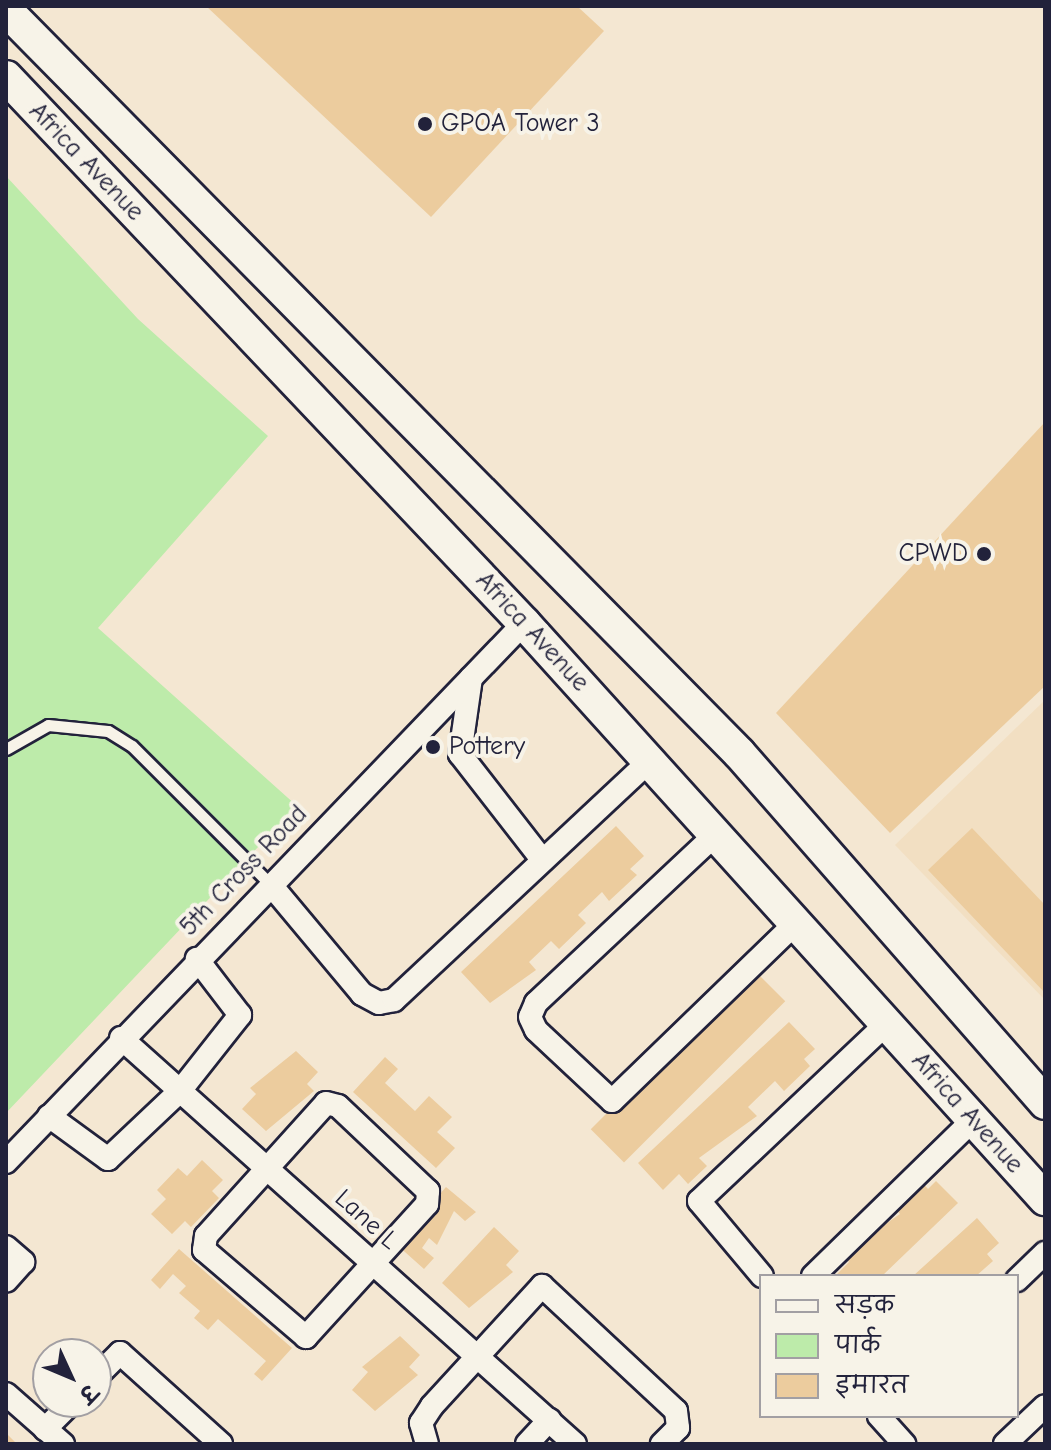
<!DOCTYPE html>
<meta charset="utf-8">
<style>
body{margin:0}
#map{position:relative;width:1051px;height:1450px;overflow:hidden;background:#f4e7d2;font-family:"Comic Neue","Playpen Sans Deva",sans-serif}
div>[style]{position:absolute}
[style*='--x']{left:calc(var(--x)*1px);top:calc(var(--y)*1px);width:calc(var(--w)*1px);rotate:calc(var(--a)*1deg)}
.built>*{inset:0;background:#f2dfc2}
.green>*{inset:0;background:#bdebaa}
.building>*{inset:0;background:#eccc9e;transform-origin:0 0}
.roads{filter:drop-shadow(2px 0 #22223b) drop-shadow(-2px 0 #22223b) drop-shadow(0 2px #22223b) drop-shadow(0 -2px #22223b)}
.service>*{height:11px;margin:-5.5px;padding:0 5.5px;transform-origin:5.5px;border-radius:5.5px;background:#f7f3e8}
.minor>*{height:22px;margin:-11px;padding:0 11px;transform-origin:11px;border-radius:11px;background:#f7f3e8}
.secondary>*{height:32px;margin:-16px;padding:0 16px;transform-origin:16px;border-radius:16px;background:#f7f3e8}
.dots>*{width:22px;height:22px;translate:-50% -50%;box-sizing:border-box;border:4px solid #f7f3e8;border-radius:50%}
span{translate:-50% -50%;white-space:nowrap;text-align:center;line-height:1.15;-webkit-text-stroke:8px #f7f3e8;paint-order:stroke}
.poi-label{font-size:26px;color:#22223b}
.left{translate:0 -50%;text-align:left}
.right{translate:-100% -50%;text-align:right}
.street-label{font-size:26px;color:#22223b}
.frame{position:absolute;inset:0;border:8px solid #22223b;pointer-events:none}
.legend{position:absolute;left:759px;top:1274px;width:260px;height:144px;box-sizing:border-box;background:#f7f3e8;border:2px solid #a29fa3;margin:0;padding:10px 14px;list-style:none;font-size:24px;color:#22223b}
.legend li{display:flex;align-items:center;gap:16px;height:40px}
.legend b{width:40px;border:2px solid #a29fa3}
.north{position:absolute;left:32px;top:1338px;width:80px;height:80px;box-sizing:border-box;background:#f7f3e8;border:2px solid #a29fa3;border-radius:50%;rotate:134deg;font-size:22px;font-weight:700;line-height:32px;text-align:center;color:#22223b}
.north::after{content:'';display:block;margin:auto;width:28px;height:36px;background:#22223b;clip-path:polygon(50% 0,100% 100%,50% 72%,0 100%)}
</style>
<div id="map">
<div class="built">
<i style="clip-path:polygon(1045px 700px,1045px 1000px,895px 845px)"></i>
</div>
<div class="green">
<i style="clip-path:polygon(6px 176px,138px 319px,268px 436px,98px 628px,297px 806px,6px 1113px)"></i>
</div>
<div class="building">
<i style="clip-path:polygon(206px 6px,577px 6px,604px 31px,431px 217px)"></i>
<i style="clip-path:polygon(1045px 422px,1045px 686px,890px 833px,776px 713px)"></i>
<i style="clip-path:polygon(616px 826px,644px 856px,630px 869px,637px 875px,609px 901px,602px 892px,578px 915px,586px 923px,559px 949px,551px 941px,529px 962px,536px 970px,490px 1003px,461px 972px)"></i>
<i style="clip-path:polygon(972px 828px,1045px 905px,1045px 993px,928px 870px)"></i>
<i style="left:752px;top:968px;width:47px;height:228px;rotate:45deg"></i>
<i style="clip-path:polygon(789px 1022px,815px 1049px,804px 1059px,810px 1066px,784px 1091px,775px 1081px,748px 1107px,757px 1116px,699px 1158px,707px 1166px,688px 1184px,679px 1174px,663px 1190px,638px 1163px)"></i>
<i style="clip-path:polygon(296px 1051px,318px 1072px,307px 1084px,314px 1091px,266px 1131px,242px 1109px,256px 1094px,250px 1088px)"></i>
<i style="clip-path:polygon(385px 1057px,398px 1069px,385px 1083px,415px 1111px,429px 1096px,452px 1117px,437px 1132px,455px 1148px,436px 1168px,353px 1092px)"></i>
<i style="clip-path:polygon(202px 1160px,223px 1180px,212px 1191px,219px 1198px,191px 1227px,185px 1221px,172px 1234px,151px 1214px,166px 1199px,157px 1190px,178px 1168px,187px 1176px)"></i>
<i style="clip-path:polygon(920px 1180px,928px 1189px,936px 1181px,958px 1203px,882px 1276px,835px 1276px,849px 1262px,842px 1254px,900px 1214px,893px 1206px)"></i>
<i style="clip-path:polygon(446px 1187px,476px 1212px,465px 1221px,454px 1211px,437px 1245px,429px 1238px,422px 1248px,434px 1258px,424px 1269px,396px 1244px)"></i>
<i style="clip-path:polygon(977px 1218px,999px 1243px,987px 1254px,993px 1261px,976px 1276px,913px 1276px)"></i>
<i style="clip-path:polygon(494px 1227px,519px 1251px,506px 1265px,513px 1272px,469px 1308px,442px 1283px)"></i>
<i style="clip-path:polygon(179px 1249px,292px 1348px,262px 1381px,254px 1374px,266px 1361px,218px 1319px,208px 1330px,194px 1318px,200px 1311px,179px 1293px,186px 1286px,173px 1274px,160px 1289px,151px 1280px)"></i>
<i style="clip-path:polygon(400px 1336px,420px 1355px,409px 1367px,418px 1375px,375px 1411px,352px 1390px,368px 1372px,362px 1367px)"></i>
<i style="clip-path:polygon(6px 1433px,17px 1444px,6px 1444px)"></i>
</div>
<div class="roads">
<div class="service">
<i style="--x:6;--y:749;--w:48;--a:-29.7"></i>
<i style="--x:48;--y:725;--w:60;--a:5.7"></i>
<i style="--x:108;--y:731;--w:28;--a:32"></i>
<i style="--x:132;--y:746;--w:197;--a:45"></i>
</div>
<div class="minor">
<i style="--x:471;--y:678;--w:77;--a:98.2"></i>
<i style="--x:460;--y:754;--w:132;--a:52.1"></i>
<i style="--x:716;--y:834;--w:247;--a:136.8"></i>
<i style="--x:536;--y:1003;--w:15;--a:113"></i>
<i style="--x:530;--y:1017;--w:14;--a:65"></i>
<i style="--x:536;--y:1030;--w:104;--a:43.1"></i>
<i style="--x:612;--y:1101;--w:256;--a:-44.1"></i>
<i style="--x:271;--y:885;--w:142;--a:50.1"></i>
<i style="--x:362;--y:994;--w:19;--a:28"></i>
<i style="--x:379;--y:1003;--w:15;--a:-11"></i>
<i style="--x:394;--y:1000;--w:349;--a:-43.1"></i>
<i style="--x:121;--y:1038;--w:609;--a:41.81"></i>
<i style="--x:326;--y:1103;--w:12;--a:14"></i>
<i style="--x:338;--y:1106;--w:124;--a:43.4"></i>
<i style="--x:428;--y:1191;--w:13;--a:94"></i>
<i style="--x:427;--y:1204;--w:180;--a:132.3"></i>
<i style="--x:306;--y:1337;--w:134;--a:-139.5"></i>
<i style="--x:204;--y:1250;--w:14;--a:-82"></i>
<i style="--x:206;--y:1236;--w:179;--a:-47.9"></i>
<i style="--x:49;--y:1116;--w:73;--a:36.1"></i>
<i style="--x:108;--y:1159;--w:99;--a:-43.4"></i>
<i style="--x:180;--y:1091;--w:97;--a:-51.7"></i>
<i style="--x:240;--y:1015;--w:71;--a:-127.5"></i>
<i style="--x:6;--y:1162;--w:748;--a:-46.14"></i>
<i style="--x:6;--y:1247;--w:23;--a:41"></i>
<i style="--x:23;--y:1262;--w:25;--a:132"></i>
<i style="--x:762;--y:1276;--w:98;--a:-130"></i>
<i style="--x:699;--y:1201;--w:259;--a:-43.4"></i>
<i style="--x:813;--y:1276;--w:223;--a:-44.3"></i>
<i style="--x:1017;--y:1280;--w:39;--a:-44"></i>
<i style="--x:96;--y:1377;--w:34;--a:-45"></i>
<i style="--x:120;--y:1353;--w:136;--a:42"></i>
<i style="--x:6;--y:1394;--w:76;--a:41.3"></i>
<i style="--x:879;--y:1416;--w:38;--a:48"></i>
<i style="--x:45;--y:1429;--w:38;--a:-45"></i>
<i style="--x:427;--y:1444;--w:22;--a:-106"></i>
<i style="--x:421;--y:1423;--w:20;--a:-57"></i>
<i style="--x:432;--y:1406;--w:163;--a:-47.5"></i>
<i style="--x:542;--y:1286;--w:183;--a:43"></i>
<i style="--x:676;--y:1411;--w:17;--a:83"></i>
<i style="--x:678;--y:1428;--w:23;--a:135"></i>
<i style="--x:527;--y:1444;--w:33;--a:-47"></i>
<i style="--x:1005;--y:1444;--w:55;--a:-43.5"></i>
</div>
<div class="secondary">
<i style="--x:6;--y:10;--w:1044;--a:45.39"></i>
<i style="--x:739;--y:753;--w:465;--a:48.8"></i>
<i style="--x:6;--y:77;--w:753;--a:46.51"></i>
<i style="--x:524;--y:623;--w:777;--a:47.87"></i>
</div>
</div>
<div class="dots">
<i style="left:425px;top:124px;background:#22223b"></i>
<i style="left:984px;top:554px;background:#22223b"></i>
<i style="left:433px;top:747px;background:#22223b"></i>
</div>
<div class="poi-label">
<span class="left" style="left:441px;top:124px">GPOA Tower 3</span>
<span class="right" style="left:968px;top:554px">CPWD</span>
<span class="left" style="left:449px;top:747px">Pottery</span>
</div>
<div class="street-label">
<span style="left:86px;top:162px;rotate:46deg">Africa Avenue</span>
<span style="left:532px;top:632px;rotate:47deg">Africa Avenue</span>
<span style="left:244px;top:871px;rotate:-46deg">5th Cross Road</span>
<span style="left:967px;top:1113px;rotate:48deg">Africa Avenue</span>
<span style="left:366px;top:1220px;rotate:42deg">Lane L</span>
</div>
<div class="frame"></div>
<ul class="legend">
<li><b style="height:10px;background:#f7f3e8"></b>सड़क</li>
<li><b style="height:22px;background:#bdebaa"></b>पार्क</li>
<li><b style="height:22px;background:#eccc9e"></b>इमारत</li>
</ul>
<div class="north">उ</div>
</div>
